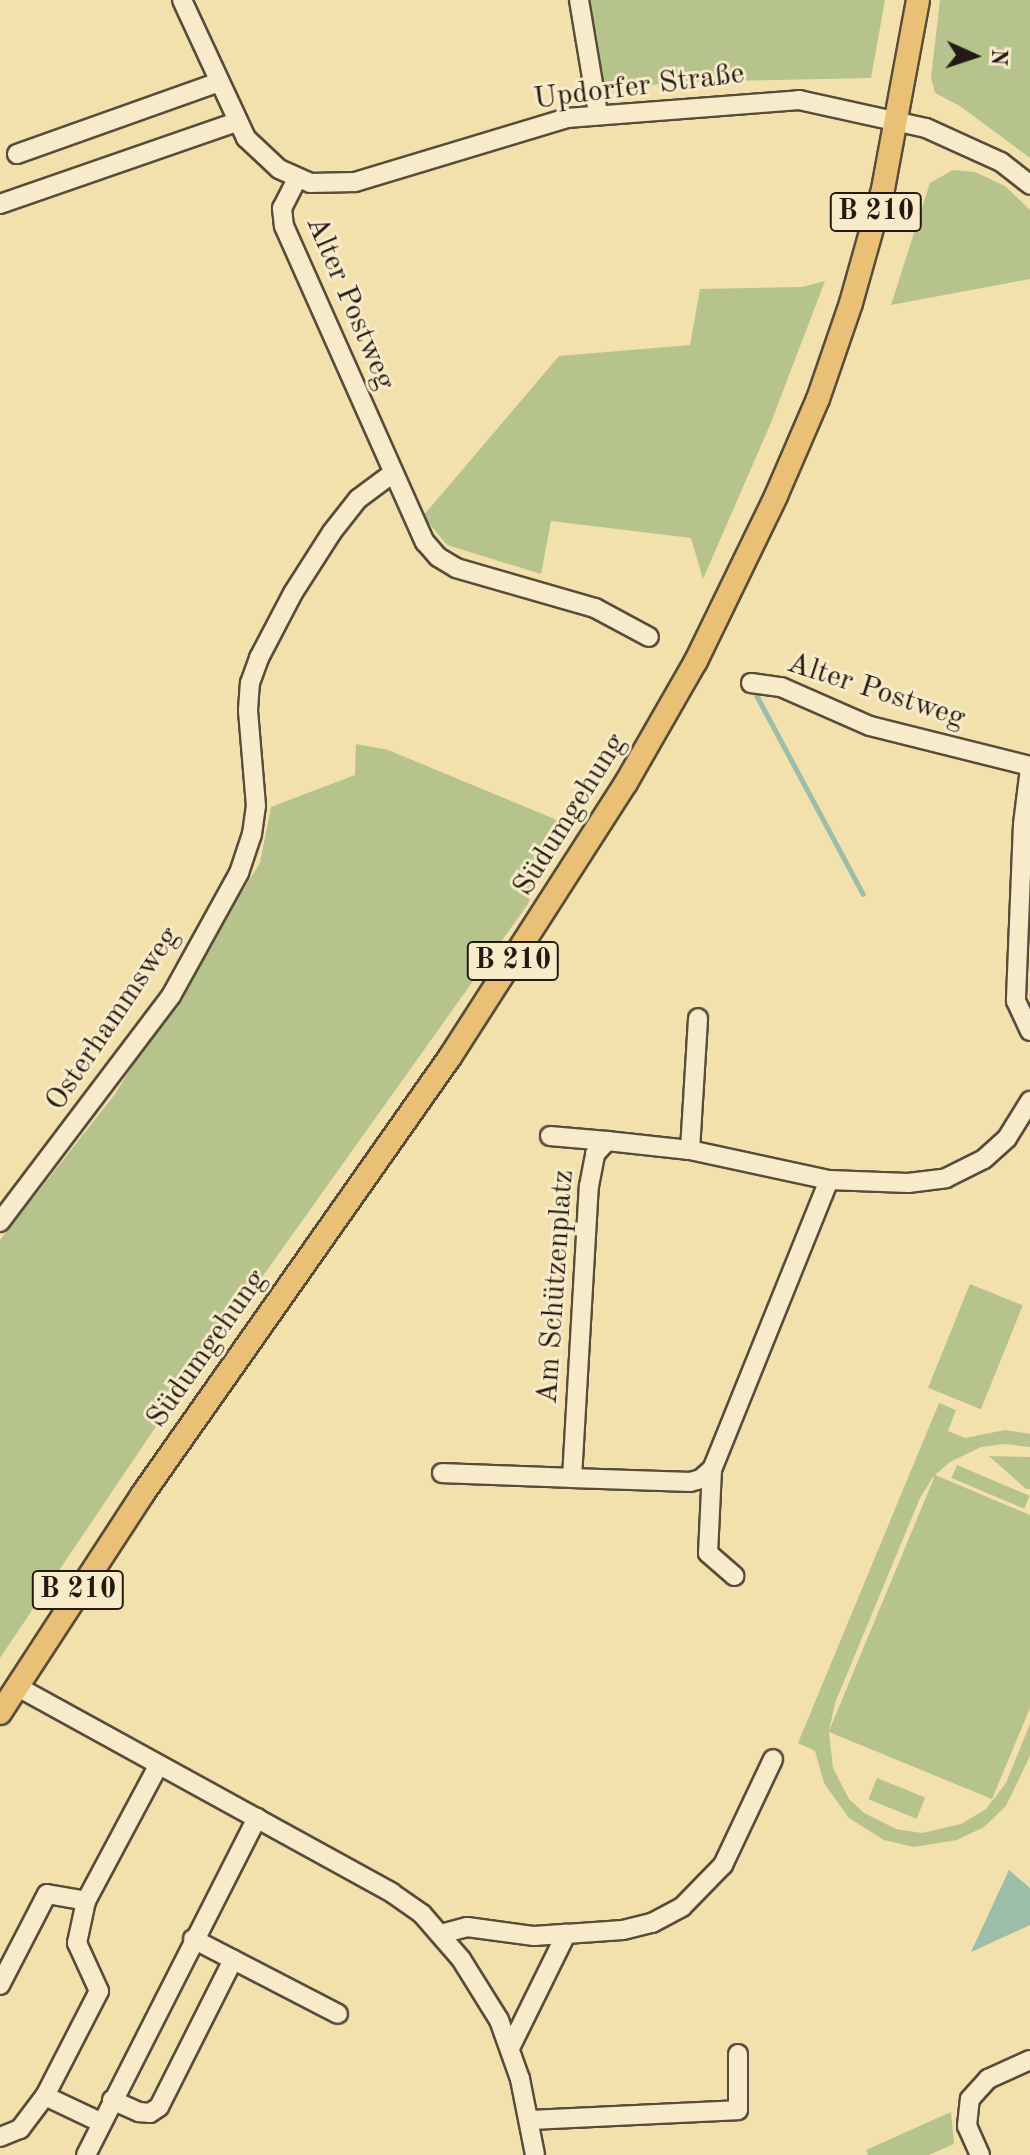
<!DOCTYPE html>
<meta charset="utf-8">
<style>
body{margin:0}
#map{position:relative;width:1030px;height:2155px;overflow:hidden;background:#f2e0ad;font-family:"Old Standard TT",serif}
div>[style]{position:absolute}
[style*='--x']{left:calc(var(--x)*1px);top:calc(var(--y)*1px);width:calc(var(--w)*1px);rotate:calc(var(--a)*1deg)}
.green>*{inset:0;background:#b7c38c;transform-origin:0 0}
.water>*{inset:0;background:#9bbdaa}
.stream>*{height:5px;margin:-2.5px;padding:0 2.5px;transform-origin:2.5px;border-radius:2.5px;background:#9bbdaa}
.roads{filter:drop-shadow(2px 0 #584c3a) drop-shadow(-2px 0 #584c3a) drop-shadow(0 2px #584c3a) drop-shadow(0 -2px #584c3a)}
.minor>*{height:18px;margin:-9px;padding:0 9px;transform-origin:9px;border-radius:9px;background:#f7ebca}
.major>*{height:22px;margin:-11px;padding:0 11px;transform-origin:11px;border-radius:11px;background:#e9c076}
span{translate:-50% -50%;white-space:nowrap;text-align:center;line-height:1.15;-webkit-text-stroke:6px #f7ebca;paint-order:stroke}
.shield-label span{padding:2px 6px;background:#f7ebca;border:2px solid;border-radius:6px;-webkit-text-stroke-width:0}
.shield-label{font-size:28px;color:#241a14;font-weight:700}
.street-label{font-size:30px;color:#241a14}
.north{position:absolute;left:934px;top:16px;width:80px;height:80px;-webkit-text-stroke:6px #f7ebca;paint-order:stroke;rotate:93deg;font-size:22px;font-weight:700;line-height:32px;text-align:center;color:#241a14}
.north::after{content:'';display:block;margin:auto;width:28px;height:36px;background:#241a14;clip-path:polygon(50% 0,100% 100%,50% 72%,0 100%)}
</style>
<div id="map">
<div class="green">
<i style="clip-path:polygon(589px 0,885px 0,871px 78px,672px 82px,602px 93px)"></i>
<i style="clip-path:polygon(940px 0,1030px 0,1030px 158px,960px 106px,935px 93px,931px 78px)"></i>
<i style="clip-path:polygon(953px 170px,975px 172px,1005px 186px,1030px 210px,1030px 279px,891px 305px,930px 183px)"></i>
<i style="clip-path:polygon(825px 281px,770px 425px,703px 579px,691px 538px,551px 521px,541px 574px,447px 545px,423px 516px,559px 356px,690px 345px,700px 289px,802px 287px)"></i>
<i style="clip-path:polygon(356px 744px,388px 750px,562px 822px,528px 904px,163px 1416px,0 1658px,0 1240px,115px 1094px,260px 863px,271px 807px,355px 775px)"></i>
<i style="left:970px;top:1284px;width:57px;height:112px;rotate:22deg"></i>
<i style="clip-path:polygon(evenodd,939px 1403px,956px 1410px,948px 1431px,965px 1438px,1005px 1430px,1030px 1434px,1030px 1447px,1004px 1444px,981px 1447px,950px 1462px,935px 1475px,1030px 1515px,1030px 1708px,992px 1799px,829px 1732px,833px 1768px,849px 1799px,864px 1813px,896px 1829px,922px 1833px,961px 1824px,986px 1809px,1006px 1783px,1030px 1724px,1030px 1756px,1006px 1806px,984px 1827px,957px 1840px,914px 1847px,884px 1840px,849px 1818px,824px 1783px,815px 1751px,798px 1743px,939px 1403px,933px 1477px,934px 1478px,829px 1731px,835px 1703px,920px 1498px,933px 1477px)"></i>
<i style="clip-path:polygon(989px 1456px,1030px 1457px,1030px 1489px,1026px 1489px)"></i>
<i style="left:957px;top:1465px;width:79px;height:14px;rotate:23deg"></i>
<i style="left:877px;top:1778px;width:52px;height:23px;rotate:22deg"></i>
<i style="clip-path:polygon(951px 2112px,954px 2144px,929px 2155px,868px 2155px,866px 2150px)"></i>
</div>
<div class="water">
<i style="clip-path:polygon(1009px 1870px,1030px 1888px,1030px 1925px,971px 1952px)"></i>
</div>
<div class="stream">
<i style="--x:755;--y:693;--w:228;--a:61.8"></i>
</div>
<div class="roads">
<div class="minor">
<i style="--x:182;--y:0;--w:152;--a:65.1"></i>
<i style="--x:246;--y:138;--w:45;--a:43.2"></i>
<i style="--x:279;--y:169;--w:34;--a:24"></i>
<i style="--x:310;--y:183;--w:45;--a:-1.3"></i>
<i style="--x:355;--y:182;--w:221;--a:-16.8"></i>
<i style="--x:567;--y:118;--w:233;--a:-4.4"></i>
<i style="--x:799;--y:100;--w:130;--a:12.4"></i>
<i style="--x:926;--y:128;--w:82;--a:24.4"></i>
<i style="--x:1001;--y:162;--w:37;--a:38"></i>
<i style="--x:579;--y:0;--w:115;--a:80.5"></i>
<i style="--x:17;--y:154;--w:214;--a:-19.6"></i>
<i style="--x:297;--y:179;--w:33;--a:117"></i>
<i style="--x:282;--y:208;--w:18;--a:84"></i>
<i style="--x:284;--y:226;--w:346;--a:66"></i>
<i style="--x:425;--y:542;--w:20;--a:49"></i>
<i style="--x:438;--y:557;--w:21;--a:31"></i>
<i style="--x:456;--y:568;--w:145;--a:16.1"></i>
<i style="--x:595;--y:608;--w:61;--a:28.2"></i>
<i style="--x:0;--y:204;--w:251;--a:-19.1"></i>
<i style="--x:751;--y:683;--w:30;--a:8"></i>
<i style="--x:781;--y:687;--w:97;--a:23.7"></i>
<i style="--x:870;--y:726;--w:165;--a:14"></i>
<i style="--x:1030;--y:768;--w:56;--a:97.1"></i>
<i style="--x:1023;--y:824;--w:177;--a:92.3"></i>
<i style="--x:1016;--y:1001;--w:33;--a:65"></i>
<i style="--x:550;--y:1136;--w:57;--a:5"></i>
<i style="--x:690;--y:1150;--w:132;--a:-86.5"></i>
<i style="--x:829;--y:1180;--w:312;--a:112"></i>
<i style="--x:712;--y:1469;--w:15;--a:138"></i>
<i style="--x:701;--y:1479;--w:11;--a:165"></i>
<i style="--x:690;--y:1482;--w:118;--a:-178.1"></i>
<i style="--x:572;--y:1478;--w:292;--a:-86.7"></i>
<i style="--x:589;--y:1186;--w:33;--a:-79"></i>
<i style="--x:595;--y:1154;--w:18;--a:-47"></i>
<i style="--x:607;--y:1141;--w:83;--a:6.2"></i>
<i style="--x:690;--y:1150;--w:142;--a:12.2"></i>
<i style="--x:829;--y:1180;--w:79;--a:2.2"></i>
<i style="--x:908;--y:1183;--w:38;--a:-7"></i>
<i style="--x:946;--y:1178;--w:42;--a:-26.6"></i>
<i style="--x:984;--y:1159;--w:31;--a:-42"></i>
<i style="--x:1007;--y:1138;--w:44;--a:-58.1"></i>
<i style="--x:0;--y:1222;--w:283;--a:-52.9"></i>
<i style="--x:171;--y:996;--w:141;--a:-61.1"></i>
<i style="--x:239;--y:873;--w:41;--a:-71.6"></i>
<i style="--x:252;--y:834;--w:28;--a:-82"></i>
<i style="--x:256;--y:806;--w:96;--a:-94.8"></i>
<i style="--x:248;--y:710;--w:27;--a:-86"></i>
<i style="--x:250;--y:683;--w:27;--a:-70"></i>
<i style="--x:259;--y:658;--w:73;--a:-62.4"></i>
<i style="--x:293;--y:593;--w:72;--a:-57.4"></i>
<i style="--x:332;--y:532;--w:42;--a:-51.8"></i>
<i style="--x:358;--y:499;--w:44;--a:-36.6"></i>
<i style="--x:712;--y:1469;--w:84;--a:92.7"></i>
<i style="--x:708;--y:1553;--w:35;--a:41"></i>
<i style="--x:442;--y:1473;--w:130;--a:2.2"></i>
<i style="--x:16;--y:1686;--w:429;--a:28.8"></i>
<i style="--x:392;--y:1893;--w:37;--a:35"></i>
<i style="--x:422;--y:1914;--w:60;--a:49.1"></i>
<i style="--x:461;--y:1959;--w:72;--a:58.1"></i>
<i style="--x:499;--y:2020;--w:63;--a:70.4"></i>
<i style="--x:520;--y:2079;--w:77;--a:78.8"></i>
<i style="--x:441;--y:1934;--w:27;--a:-15"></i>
<i style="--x:467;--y:1927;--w:68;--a:7.7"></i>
<i style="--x:534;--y:1936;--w:32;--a:-4"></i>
<i style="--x:566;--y:1934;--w:57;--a:-4"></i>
<i style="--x:623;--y:1930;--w:30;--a:-14"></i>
<i style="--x:652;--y:1923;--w:34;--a:-28"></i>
<i style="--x:682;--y:1907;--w:59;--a:-45.7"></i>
<i style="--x:723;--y:1865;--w:117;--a:-64.7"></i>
<i style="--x:193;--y:1939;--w:163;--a:27.3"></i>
<i style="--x:0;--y:1985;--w:102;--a:-62.7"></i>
<i style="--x:47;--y:1894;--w:40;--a:10"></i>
<i style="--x:511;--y:2046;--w:125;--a:-63.8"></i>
<i style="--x:112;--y:2100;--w:30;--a:24"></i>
<i style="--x:139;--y:2112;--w:11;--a:5"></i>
<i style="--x:150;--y:2113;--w:11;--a:-34"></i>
<i style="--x:159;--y:2107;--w:165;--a:-63.3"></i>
<i style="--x:529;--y:2120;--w:209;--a:-2.7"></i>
<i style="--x:738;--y:2110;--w:56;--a:-90"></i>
<i style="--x:100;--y:2122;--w:61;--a:-154.7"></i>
<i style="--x:45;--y:2096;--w:118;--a:-62.8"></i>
<i style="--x:99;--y:1991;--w:53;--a:-114.6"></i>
<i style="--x:77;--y:1943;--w:43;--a:-77.9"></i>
<i style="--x:86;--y:1901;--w:153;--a:-61.9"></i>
<i style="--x:0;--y:2137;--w:22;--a:-22"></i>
<i style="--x:20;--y:2129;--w:41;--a:-52.9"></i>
<i style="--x:86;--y:2155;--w:378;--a:-63.1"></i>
<i style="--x:980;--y:2155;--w:32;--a:-114"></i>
<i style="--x:967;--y:2126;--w:27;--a:-84"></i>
<i style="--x:970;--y:2099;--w:27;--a:-48"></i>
<i style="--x:988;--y:2079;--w:46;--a:-24.3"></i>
</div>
<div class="major">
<i style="--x:0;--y:1713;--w:260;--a:-56.9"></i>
<i style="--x:142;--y:1495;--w:535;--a:-54.89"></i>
<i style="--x:450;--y:1057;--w:326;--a:-57.3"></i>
<i style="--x:626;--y:783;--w:141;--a:-60.2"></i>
<i style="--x:696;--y:661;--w:183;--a:-64.1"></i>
<i style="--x:776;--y:496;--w:106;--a:-66.6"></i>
<i style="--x:818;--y:399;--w:102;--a:-71"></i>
<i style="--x:851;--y:303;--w:118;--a:-74.3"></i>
<i style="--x:883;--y:189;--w:192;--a:-79.5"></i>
</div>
</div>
<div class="shield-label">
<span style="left:876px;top:212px">B 210</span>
<span style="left:513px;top:961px">B 210</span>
<span style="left:78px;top:1590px">B 210</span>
</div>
<div class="street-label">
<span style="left:639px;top:87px;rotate:-7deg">Updorfer Straße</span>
<span style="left:350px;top:303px;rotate:67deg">Alter Postweg</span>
<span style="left:876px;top:691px;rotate:18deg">Alter Postweg</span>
<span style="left:570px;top:815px;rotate:-58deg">Südumgehung</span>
<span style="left:113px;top:1019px;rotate:-56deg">Osterhammsweg</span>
<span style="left:556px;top:1287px;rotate:-86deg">Am Schützenplatz</span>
<span style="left:207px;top:1349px;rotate:-55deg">Südumgehung</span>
</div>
<div class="north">N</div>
</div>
